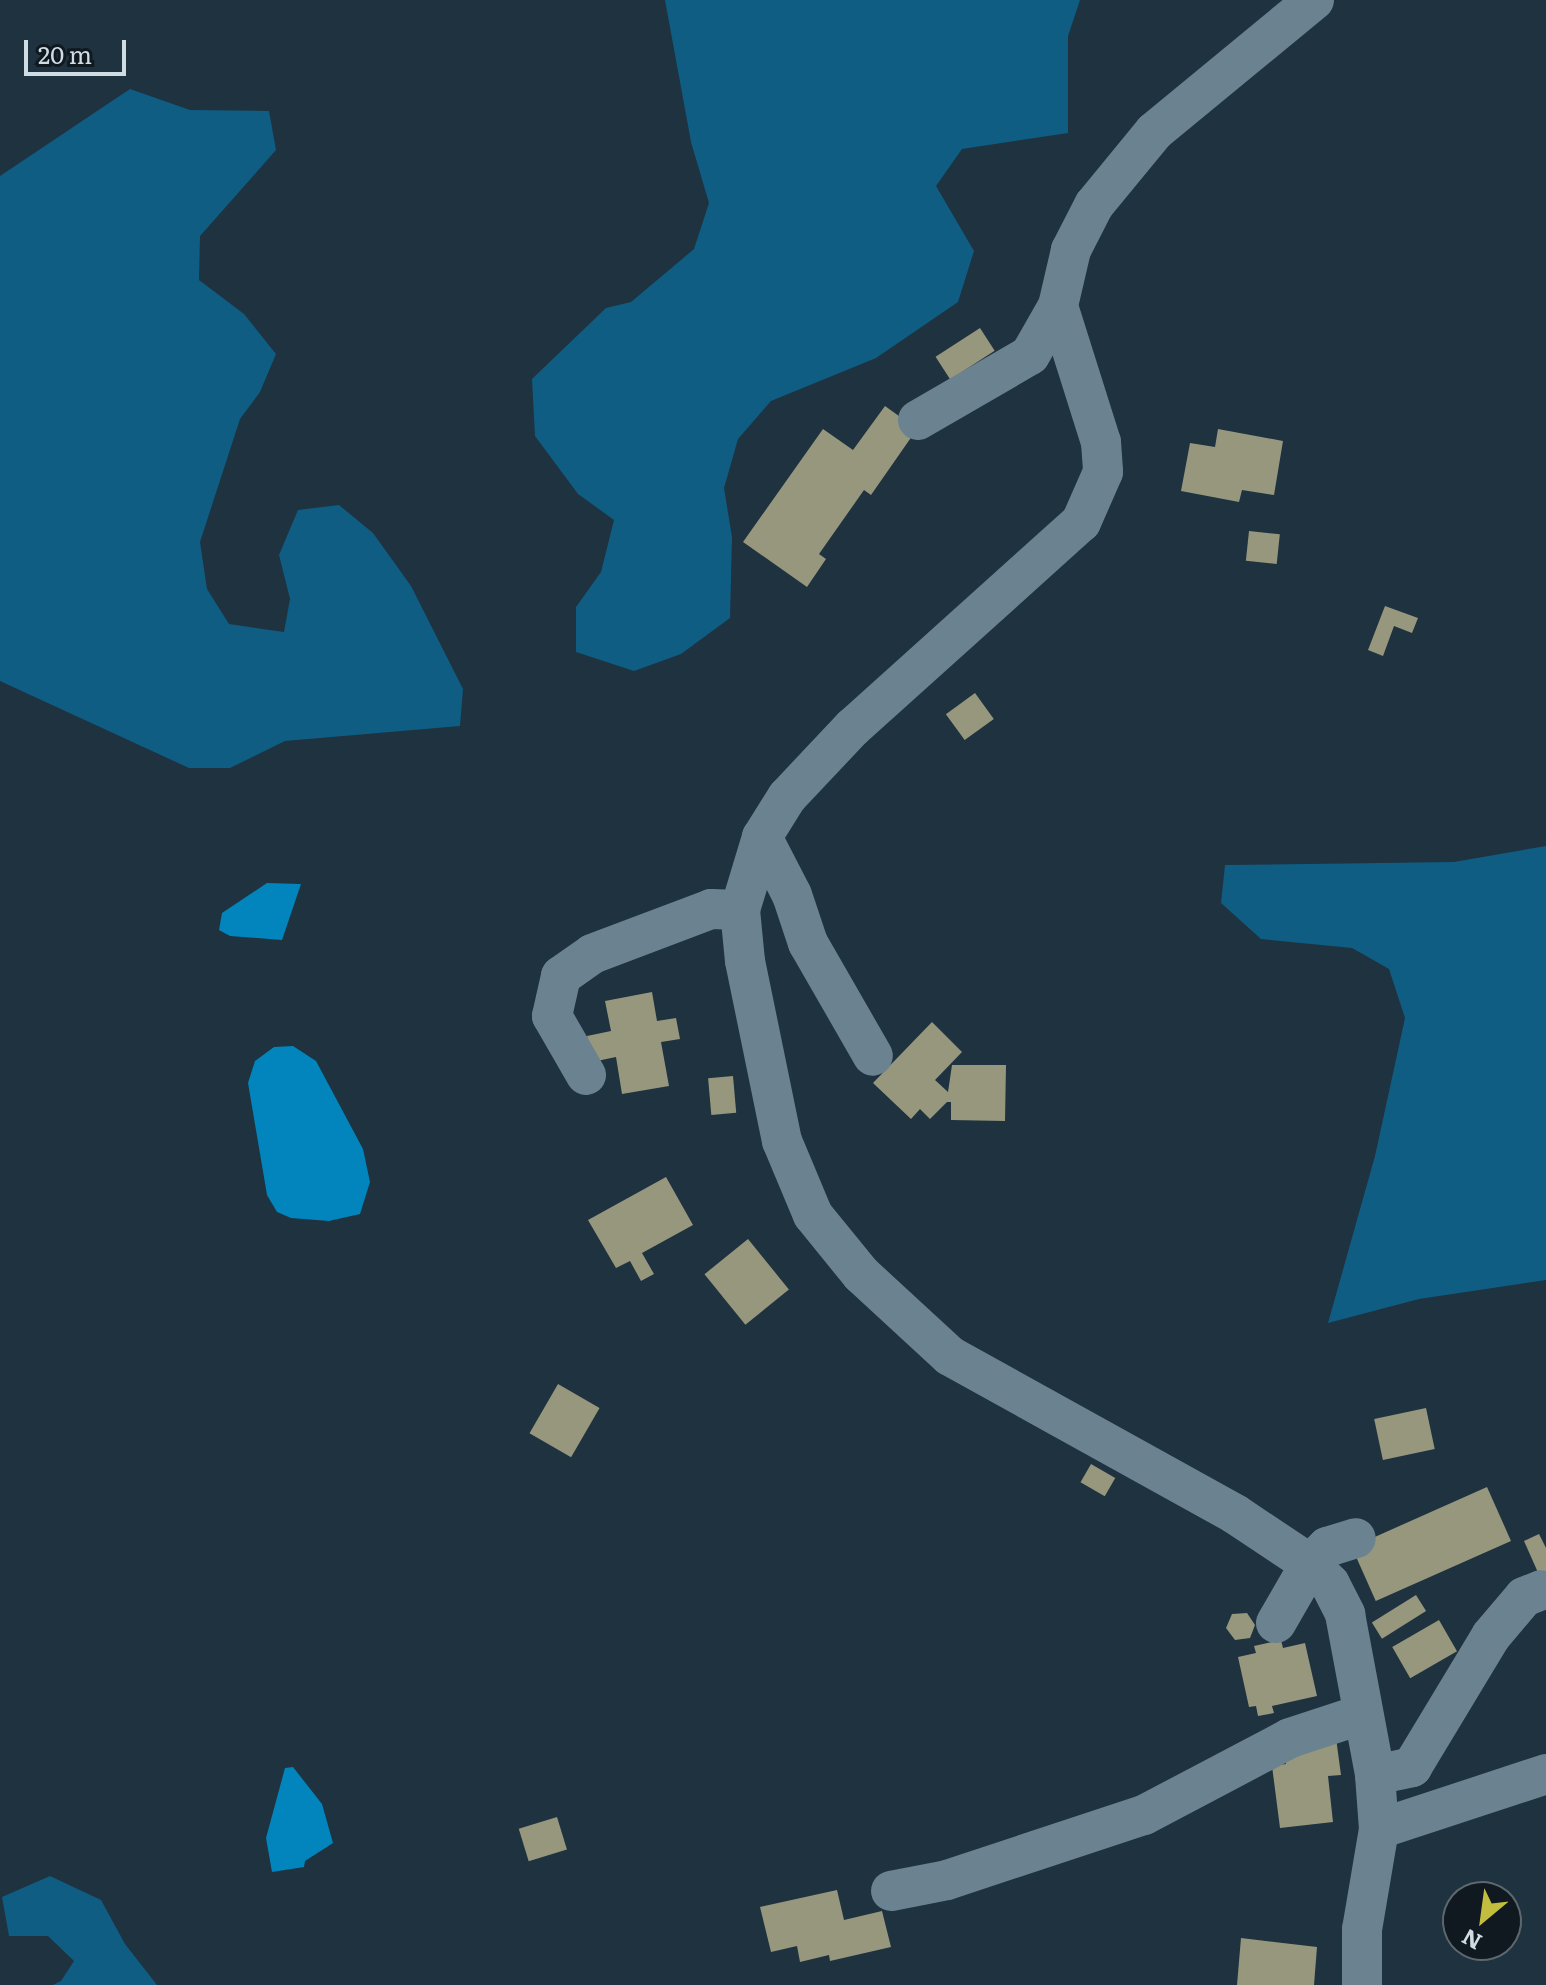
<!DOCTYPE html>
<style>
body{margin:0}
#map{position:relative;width:1546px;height:1985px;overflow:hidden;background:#1e323f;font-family:Literata,serif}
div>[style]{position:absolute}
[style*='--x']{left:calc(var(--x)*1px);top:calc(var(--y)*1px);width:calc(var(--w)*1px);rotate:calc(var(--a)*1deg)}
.green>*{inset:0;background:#0f5d83}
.water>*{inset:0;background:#0185bc}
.building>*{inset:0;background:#97977e;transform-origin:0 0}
.minor>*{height:40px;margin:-20px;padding:0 20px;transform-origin:20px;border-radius:20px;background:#6b8291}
span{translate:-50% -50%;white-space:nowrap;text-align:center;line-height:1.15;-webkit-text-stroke:8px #10191f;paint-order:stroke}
.north{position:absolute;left:1442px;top:1881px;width:80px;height:80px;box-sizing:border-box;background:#10191f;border:2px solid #5d676e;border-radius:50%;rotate:209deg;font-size:22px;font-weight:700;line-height:32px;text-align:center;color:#d0dce4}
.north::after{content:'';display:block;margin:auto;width:28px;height:36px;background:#c3bd3f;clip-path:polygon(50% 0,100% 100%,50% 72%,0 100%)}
.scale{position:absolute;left:24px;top:40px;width:102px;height:36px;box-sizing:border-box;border:4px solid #d0dce4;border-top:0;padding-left:10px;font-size:24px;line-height:28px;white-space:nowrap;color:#d0dce4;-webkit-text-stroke:6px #10191f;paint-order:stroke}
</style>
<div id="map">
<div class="green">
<i style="clip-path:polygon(665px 0,1080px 0,1068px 36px,1068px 133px,962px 149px,936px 186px,974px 251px,958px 302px,876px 358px,771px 401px,738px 439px,724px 488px,732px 537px,730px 618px,681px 654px,634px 671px,576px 652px,576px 607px,601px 572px,614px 520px,578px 494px,535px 436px,532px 379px,606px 308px,631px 302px,694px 249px,709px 203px,691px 142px)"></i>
<i style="clip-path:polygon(130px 89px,190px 110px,269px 111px,276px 150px,200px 236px,199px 280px,244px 314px,276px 354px,260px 392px,240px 419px,200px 542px,207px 589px,229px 624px,284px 632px,290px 599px,279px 555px,298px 510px,339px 505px,373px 533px,411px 586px,463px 689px,460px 726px,285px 741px,230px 768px,189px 768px,0 681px,0 176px)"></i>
<i style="clip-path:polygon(1546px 846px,1546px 1280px,1419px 1299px,1328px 1323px,1375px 1156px,1405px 1018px,1389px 969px,1352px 948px,1261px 939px,1221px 903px,1225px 865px,1454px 862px)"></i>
<i style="clip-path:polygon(50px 1876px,101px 1900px,125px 1944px,157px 1985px,53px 1985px,61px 1981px,74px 1961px,48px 1936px,9px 1936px,2px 1897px)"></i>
</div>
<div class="water">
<i style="clip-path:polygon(267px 883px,301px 884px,282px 940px,230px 936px,219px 930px,222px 913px)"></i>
<i style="clip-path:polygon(293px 1046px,316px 1061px,363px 1149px,370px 1182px,360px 1214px,329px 1221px,291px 1218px,277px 1212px,267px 1195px,248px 1083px,255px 1061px,274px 1047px)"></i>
<i style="clip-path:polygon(293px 1767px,322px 1804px,333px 1843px,305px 1861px,304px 1867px,272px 1872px,266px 1838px,285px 1768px)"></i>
</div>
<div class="building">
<i style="left:980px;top:328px;width:27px;height:53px;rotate:57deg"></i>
<i style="clip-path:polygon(885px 406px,917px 429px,871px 495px,864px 490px,819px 554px,826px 559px,807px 587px,743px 542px,823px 429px,853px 450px)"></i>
<i style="clip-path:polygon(1218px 429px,1283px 441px,1274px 495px,1242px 490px,1239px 502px,1181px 491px,1190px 443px,1215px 447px)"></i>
<i style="left:1249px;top:531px;width:31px;height:30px;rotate:6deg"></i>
<i style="clip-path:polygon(1385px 606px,1418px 618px,1412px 633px,1394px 626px,1383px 656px,1368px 650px)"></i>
<i style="left:975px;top:693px;width:32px;height:36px;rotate:54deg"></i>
<i style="clip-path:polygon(652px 992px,657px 1021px,676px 1018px,680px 1039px,661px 1042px,669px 1086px,622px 1094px,616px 1057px,592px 1062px,587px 1036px,611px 1031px,605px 1001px)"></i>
<i style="clip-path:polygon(932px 1022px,962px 1052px,935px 1080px,948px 1092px,952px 1065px,1006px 1065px,1005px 1121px,951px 1120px,951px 1102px,947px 1102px,930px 1119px,920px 1109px,911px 1119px,873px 1083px)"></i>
<i style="left:733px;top:1076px;width:37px;height:25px;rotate:85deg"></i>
<i style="clip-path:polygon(666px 1177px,693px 1225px,642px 1253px,654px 1274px,641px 1281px,630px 1261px,616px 1268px,588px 1220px)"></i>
<i style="left:748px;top:1239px;width:65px;height:56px;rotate:51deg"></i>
<i style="left:558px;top:1384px;width:48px;height:57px;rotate:30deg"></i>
<i style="left:1426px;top:1408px;width:42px;height:53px;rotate:78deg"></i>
<i style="left:1091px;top:1464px;width:28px;height:21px;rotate:30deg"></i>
<i style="left:1487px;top:1487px;width:59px;height:148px;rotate:66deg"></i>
<i style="clip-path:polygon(1539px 1534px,1546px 1548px,1546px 1575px,1540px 1577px,1524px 1541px)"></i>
<i style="left:1416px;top:1595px;width:19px;height:52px;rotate:58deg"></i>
<i style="clip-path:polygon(1247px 1613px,1255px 1625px,1250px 1638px,1235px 1640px,1226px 1628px,1232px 1614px)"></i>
<i style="left:1439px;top:1620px;width:36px;height:54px;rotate:60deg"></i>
<i style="clip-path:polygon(1281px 1640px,1283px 1648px,1305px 1643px,1317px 1696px,1272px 1706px,1274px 1713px,1258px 1716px,1256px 1706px,1249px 1707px,1238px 1657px,1256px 1653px,1254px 1646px)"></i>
<i style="clip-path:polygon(1336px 1738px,1341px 1775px,1328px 1776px,1333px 1822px,1280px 1828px,1272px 1766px,1286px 1764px,1284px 1744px)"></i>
<i style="left:557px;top:1817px;width:34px;height:40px;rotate:73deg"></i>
<i style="clip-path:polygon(837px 1890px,844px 1920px,882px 1911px,891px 1947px,830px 1961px,829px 1955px,800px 1962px,797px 1946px,771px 1952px,760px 1907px)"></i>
<i style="clip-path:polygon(1241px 1938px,1317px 1947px,1314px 1985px,1237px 1985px)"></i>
</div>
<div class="minor">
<i style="--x:1314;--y:0;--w:207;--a:140.5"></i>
<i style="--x:1154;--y:132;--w:94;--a:129.4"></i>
<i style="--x:1094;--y:205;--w:51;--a:117.1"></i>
<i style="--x:1071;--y:250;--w:57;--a:103.1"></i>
<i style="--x:1058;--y:306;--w:143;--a:72.5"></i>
<i style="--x:1101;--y:442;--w:30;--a:86"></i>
<i style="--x:1103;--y:472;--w:55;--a:113.7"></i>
<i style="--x:1081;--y:522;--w:307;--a:138"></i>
<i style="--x:853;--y:727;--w:96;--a:133.3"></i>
<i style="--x:787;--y:797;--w:47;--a:122"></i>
<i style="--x:762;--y:837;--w:76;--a:106.8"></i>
<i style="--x:740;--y:910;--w:51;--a:84.4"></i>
<i style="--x:745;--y:961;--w:184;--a:78.4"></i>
<i style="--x:782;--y:1141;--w:80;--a:67.3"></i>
<i style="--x:813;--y:1215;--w:76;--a:50.9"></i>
<i style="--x:861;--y:1274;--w:121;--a:42.7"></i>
<i style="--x:950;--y:1356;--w:326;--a:29"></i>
<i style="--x:1235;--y:1514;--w:90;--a:33.7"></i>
<i style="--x:1310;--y:1564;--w:28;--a:45"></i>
<i style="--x:1330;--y:1584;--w:34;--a:63"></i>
<i style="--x:1345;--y:1614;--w:164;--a:79.4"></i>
<i style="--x:1375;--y:1775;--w:54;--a:85.8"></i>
<i style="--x:1379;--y:1829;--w:101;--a:99.6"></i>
<i style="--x:1362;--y:1929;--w:56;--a:90"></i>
<i style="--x:918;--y:420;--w:129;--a:-30.1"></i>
<i style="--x:1030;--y:355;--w:56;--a:-60.3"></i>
<i style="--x:762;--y:837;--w:65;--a:62.7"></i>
<i style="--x:792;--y:895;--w:51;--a:71.6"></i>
<i style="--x:808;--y:943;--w:130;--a:60.1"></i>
<i style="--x:586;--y:1075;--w:68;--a:-120"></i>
<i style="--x:552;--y:1016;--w:41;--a:-77.3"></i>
<i style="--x:561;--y:976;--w:38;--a:-35"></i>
<i style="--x:592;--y:954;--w:127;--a:-20.7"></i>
<i style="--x:711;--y:909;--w:29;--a:2"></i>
<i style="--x:1276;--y:1623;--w:68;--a:-60"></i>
<i style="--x:1310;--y:1564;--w:24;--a:-45"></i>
<i style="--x:1327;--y:1547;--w:30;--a:-17"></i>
<i style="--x:1375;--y:1775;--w:38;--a:-12"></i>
<i style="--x:1412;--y:1767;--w:153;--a:-58.9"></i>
<i style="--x:1491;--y:1636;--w:51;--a:-49.8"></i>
<i style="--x:1524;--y:1597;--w:18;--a:-22"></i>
<i style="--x:1379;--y:1829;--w:176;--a:-18.2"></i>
<i style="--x:891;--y:1891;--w:57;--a:-11.1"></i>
<i style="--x:947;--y:1880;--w:207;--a:-18.3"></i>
<i style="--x:1144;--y:1815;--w:165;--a:-27.8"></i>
<i style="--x:1290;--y:1738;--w:77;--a:-18.2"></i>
</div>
<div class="north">N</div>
<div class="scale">20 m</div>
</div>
